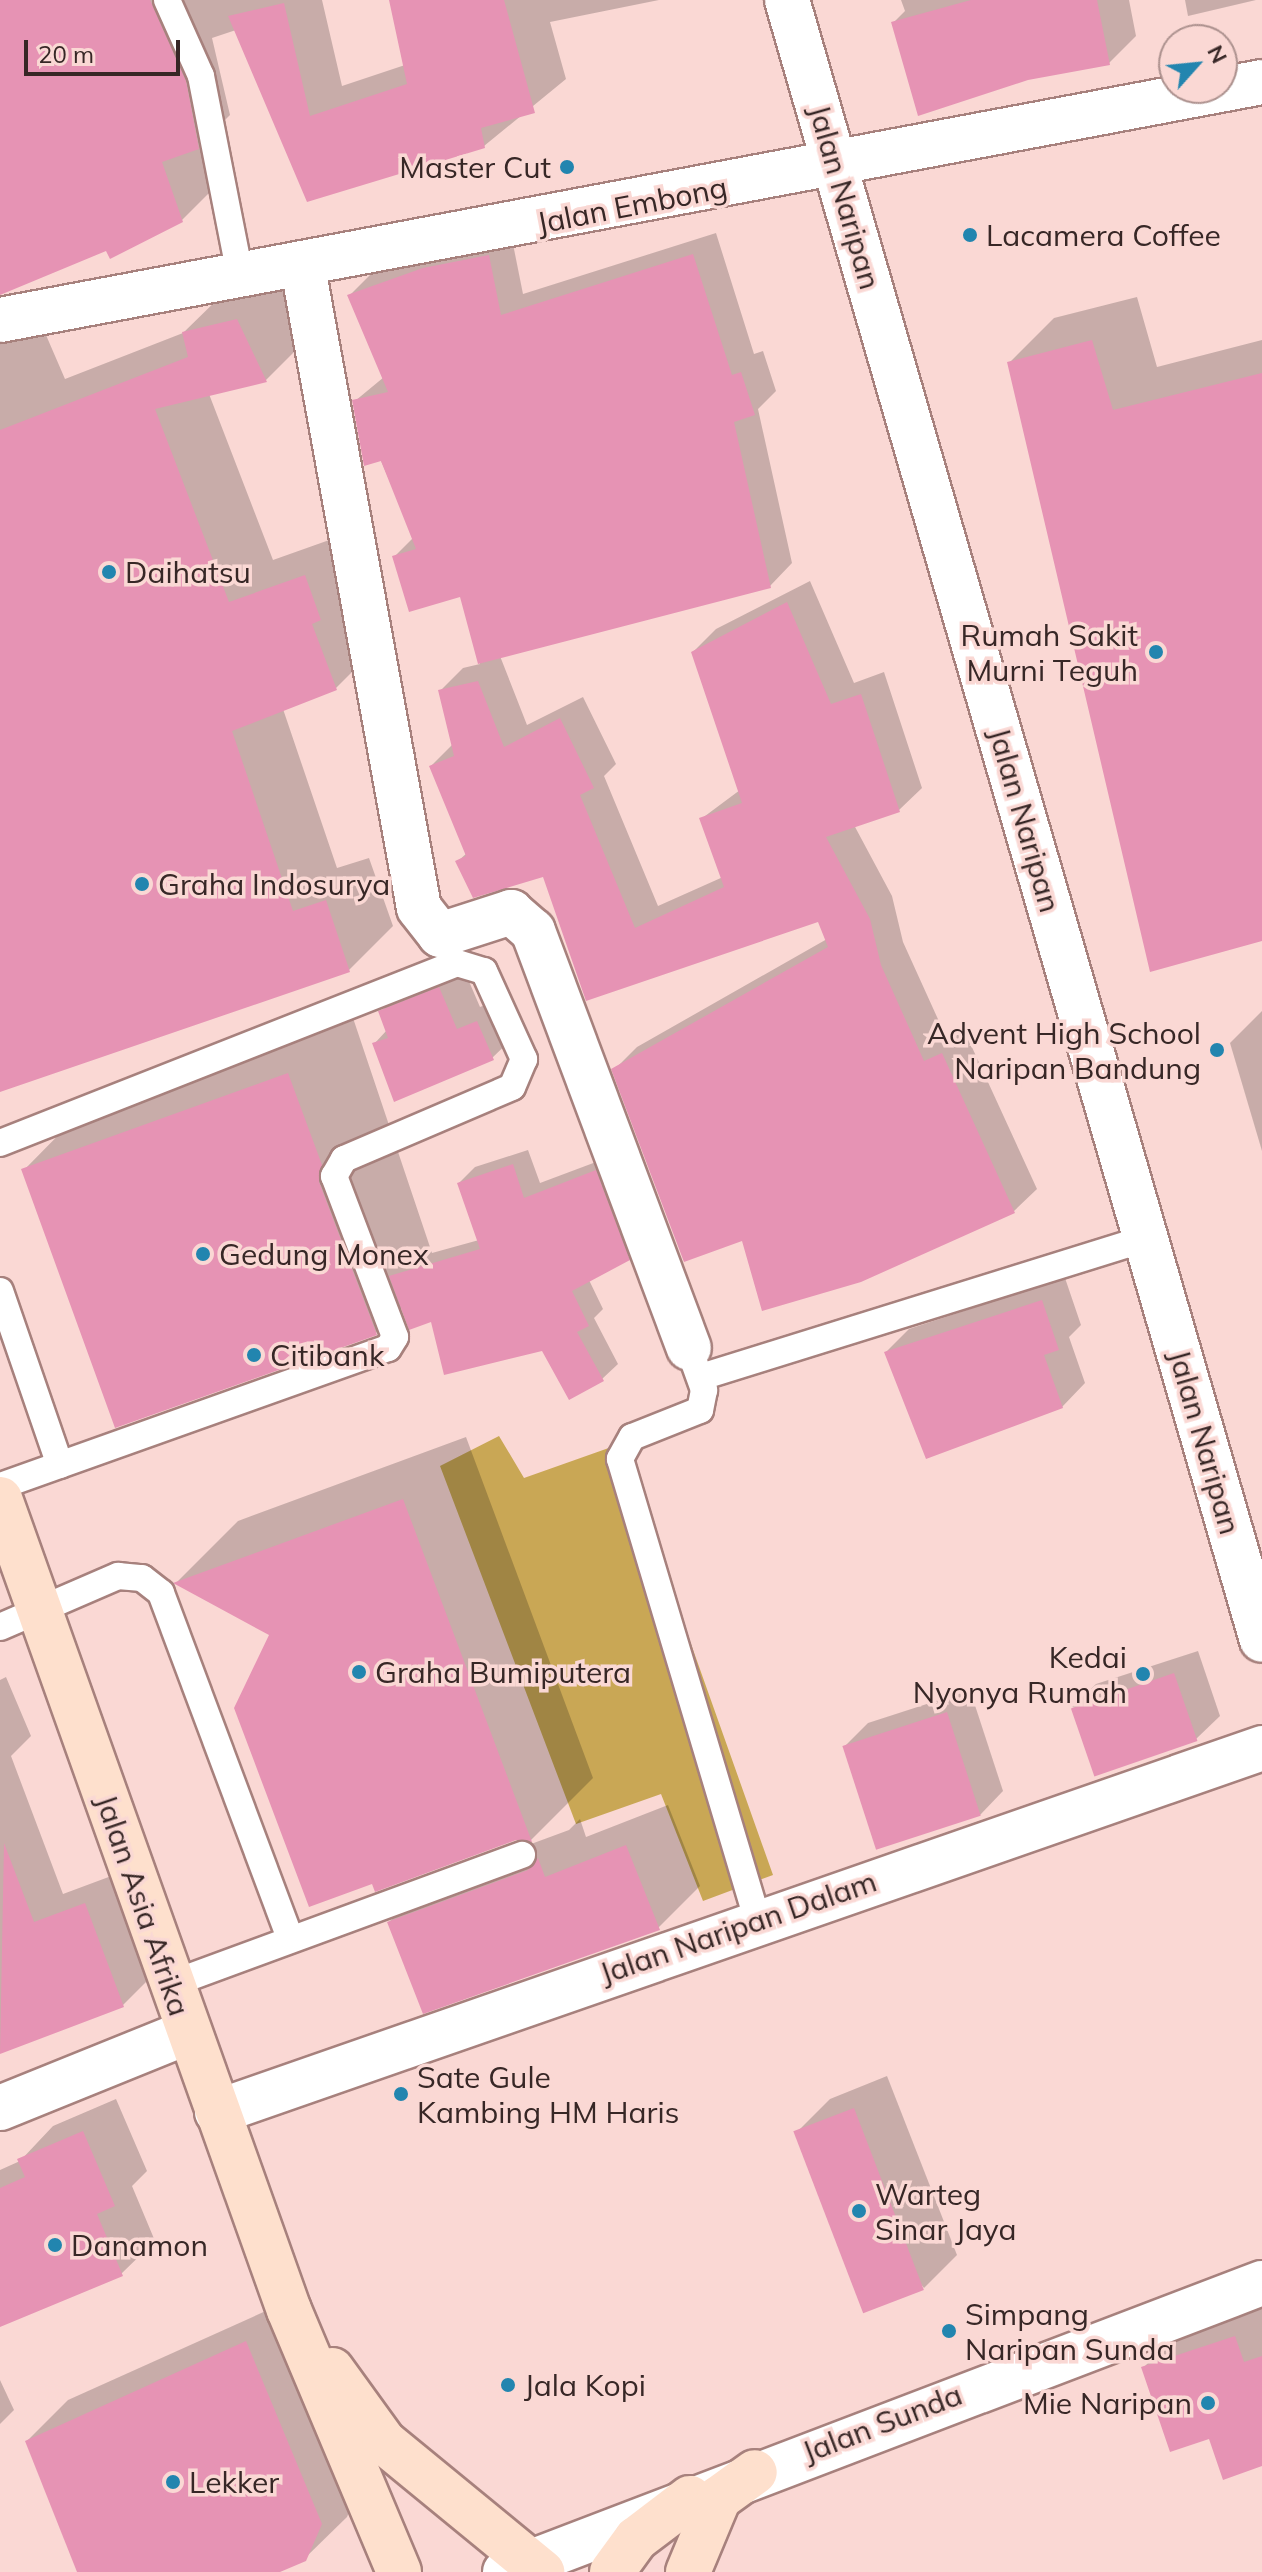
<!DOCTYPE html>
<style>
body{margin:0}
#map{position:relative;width:1262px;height:2572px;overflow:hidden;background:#fad8d4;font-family:Mulish,sans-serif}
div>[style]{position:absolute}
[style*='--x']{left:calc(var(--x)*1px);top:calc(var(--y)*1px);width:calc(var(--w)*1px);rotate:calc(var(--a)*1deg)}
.forest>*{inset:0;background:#c9a755}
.shadow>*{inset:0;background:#0003}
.building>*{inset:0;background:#e693b4;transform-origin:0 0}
.roads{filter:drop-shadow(2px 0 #a7817d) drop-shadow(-2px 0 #a7817d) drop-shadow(0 2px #a7817d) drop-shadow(0 -2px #a7817d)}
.lane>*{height:26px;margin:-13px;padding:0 13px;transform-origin:13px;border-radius:13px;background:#fff}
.street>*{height:44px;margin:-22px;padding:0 22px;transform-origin:22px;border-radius:22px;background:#fff}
.secondary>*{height:44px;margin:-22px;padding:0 22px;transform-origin:22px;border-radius:22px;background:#fff}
.primary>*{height:44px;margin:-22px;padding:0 22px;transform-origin:22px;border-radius:22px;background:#fee0cd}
.dots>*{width:22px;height:22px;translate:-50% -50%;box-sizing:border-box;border:4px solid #fad8d4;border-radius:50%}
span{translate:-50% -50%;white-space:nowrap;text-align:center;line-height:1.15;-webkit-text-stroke:7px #fad8d4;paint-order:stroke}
.poi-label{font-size:30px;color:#372726}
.right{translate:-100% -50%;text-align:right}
.left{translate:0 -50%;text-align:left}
.street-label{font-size:30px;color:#372726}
.north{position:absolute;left:1158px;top:24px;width:80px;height:80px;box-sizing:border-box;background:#fad8d4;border:2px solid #ac918e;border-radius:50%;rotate:63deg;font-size:22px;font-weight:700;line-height:32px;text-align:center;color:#372726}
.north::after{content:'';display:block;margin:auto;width:28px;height:36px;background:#2285af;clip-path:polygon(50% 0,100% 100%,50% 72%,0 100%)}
.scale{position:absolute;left:24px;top:40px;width:156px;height:36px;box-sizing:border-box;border:4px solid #372726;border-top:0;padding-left:10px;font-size:24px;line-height:28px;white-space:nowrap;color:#372726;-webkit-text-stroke:6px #fad8d4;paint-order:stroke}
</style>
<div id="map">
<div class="forest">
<i style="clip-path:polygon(499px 1436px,524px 1478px,620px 1444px,773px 1875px,703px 1901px,661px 1794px,576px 1824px,440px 1466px)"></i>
</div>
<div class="shadow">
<i style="clip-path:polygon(0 0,322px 0,342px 86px,405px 65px,392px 0,659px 0,550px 22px,566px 79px,484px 146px,308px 199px,236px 30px,212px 38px,230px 115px,199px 146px,214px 188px,182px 220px,107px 249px,0 239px)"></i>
<i style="clip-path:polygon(901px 0,1129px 0,1136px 36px,1109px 63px,893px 23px,905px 11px)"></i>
<i style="clip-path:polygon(1185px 0,1256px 0,1188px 16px)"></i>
<i style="clip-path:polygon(716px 233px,754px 354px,763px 351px,776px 391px,758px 409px,792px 563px,770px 586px,500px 656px,527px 725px,583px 697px,616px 764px,604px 776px,658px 906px,723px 877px,701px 819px,740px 790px,693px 652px,716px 629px,810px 581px,854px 683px,884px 672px,922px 788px,899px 810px,854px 825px,892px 896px,903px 942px,947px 1039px,965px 1032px,1037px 1189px,1014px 1211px,743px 1238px,614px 1070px,637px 1047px,827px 939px,819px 920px,587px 998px,545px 875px,458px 861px,467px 853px,431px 766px,453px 744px,440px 691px,463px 668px,480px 664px,461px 595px,395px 556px,414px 537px,355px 401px,384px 377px,349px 296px,372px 273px,447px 246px,511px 234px,523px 294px)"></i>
<i style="clip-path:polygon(280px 276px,309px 337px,266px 380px,209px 394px,273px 560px,349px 533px,379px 645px,336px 688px,283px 709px,337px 868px,369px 858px,393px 926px,349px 970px,0 1090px,0 309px,30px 298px,65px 379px,183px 333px,228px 289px)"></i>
<i style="clip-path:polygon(1137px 297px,1157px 367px,1262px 340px,1262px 939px,1009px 363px,1054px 318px)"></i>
<i style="clip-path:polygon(462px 965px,480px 1007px,500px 999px,516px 1035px,492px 1058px,374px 1044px,387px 1030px,381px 1012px,404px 988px)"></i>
<i style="clip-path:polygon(1262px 1011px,1262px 1151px,1230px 1043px)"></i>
<i style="clip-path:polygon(351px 1012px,432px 1253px,479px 1240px,459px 1183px,475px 1167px,528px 1150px,540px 1183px,612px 1156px,644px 1243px,589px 1280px,603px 1309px,594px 1318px,618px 1364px,602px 1379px,543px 1348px,403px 1306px,376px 1333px,24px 1170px,86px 1107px)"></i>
<i style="clip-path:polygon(1065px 1278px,1081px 1325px,1069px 1337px,1085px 1383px,1062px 1407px,886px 1352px,909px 1329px)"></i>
<i style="clip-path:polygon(466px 1437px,593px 1778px,531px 1840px,271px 1634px,176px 1583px,238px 1521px)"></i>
<i style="clip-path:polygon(1198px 1651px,1220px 1716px,1196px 1739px,1072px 1707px,1096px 1684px)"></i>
<i style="clip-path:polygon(6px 1677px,31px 1736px,11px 1756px,63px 1894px,114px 1875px,152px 1976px,123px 2005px,0 2052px,0 1680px)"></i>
<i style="clip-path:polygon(970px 1690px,1003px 1791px,980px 1815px,844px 1747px,868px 1723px)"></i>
<i style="clip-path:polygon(668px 1805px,700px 1886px,658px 1928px,389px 1922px,431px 1881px,569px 1830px,580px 1819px,586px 1837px)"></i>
<i style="clip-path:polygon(887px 2076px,957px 2255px,924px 2288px,796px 2133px,830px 2099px)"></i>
<i style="clip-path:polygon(116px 2099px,147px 2171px,132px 2186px,155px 2241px,121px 2274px,0 2325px,0 2170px,20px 2161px,53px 2126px)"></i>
<i style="clip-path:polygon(288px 2301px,362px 2481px,347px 2517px,304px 2559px,276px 2572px,80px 2572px,27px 2441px,68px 2400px)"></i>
<i style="clip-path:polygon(1262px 2306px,1262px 2464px,1210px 2436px,1143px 2368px,1177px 2334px)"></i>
<i style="clip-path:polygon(0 2380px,14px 2410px,0 2424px)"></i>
</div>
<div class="building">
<i style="clip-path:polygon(0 0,150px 0,186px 81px,199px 149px,162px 162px,183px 222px,110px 259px,106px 251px,0 295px)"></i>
<i style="clip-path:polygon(389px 0,504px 0,535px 113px,481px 128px,485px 148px,307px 202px,228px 16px,284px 3px,310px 116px,407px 84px)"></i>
<i style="clip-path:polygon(971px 0,1097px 0,1110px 65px,1028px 80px,918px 116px,891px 22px)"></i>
<i style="clip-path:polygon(693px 254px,732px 375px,741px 372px,755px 415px,734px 422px,771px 588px,478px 664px,460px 597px,409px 612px,392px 556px,416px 549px,381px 461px,364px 466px,352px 400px,388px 392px,347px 295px,423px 268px,489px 255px,501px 315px)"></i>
<i style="clip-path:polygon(237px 319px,267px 382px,155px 409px,229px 602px,305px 575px,321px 620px,312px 624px,337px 690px,232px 731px,293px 911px,326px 900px,350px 972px,0 1092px,0 430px,188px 357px,182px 332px)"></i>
<i style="clip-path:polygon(1092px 340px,1113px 410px,1262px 373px,1262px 941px,1150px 972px,1007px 362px)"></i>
<i style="clip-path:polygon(787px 602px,831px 704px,861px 694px,900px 812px,826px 837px,870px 919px,881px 965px,924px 1061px,942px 1053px,1015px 1213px,861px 1282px,762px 1311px,742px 1241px,684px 1262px,611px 1069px,828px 947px,818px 922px,586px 1001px,543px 877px,473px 898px,455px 861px,466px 856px,429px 766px,454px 756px,438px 690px,478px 681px,504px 747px,560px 718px,594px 788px,580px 795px,635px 928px,724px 887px,699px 818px,742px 803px,691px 652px)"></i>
<i style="clip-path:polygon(439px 987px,457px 1029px,477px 1021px,494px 1060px,394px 1102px,372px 1043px,388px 1038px,378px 1011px)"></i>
<i style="clip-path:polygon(288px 1073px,322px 1165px,319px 1182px,377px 1335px,115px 1428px,21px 1169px)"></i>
<i style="clip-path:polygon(513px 1164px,524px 1198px,596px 1170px,630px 1260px,572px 1291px,589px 1326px,577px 1332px,604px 1381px,569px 1400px,542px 1351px,444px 1375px,431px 1322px,409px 1330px,389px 1276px,480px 1249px,457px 1183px)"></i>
<i style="clip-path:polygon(1042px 1300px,1059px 1350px,1044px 1355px,1063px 1408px,926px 1459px,884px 1352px)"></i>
<i style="clip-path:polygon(403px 1499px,532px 1842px,516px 1840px,375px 1892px,372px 1884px,309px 1907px,234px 1708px,269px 1635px,173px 1583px)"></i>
<i style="left:1174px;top:1673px;width:72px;height:109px;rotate:71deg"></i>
<i style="left:947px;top:1712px;width:109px;height:110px;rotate:72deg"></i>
<i style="clip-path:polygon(4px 1843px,34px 1922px,85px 1903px,124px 2007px,0 2054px)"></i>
<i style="clip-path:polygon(626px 1845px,660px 1930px,423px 2014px,387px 1922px,528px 1870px,538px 1858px,545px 1877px)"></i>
<i style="left:854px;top:2108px;width:195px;height:65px;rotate:69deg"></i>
<i style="clip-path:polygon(83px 2131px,115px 2206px,97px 2214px,123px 2276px,0 2327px,0 2188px,25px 2177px,17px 2159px)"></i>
<i style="clip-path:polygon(1235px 2336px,1244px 2362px,1262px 2356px,1262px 2466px,1223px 2480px,1209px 2439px,1170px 2452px,1141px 2367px)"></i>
<i style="clip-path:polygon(246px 2341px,322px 2524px,306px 2561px,280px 2572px,77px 2572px,25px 2441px)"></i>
</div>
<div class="roads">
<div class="lane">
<i style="--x:167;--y:0;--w:83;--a:65.9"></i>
<i style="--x:201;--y:76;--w:208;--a:78.9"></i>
<i style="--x:0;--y:1143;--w:491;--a:-21.5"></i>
<i style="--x:457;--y:963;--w:28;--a:17"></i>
<i style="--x:484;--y:971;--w:97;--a:65.6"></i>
<i style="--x:524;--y:1059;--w:30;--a:113"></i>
<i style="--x:512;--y:1087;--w:183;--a:156.8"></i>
<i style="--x:344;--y:1159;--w:20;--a:120"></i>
<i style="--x:334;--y:1176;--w:172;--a:69.2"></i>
<i style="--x:395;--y:1337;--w:13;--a:122"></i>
<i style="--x:388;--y:1348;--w:412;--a:160.4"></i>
<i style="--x:0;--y:1291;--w:184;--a:71"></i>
<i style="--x:689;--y:1348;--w:45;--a:70.3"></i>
<i style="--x:704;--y:1390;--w:20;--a:101"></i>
<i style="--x:700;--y:1410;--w:73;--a:158.3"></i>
<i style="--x:632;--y:1437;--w:25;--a:119"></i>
<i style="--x:620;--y:1459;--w:481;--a:73.4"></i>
<i style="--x:701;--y:1377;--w:466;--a:-17.3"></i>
<i style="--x:0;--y:1627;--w:129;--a:-23.4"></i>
<i style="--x:118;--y:1576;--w:24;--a:5"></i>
<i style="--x:142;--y:1578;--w:24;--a:38"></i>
<i style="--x:161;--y:1593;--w:368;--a:69.5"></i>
<i style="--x:171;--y:1984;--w:374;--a:-20.2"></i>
</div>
<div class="street">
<i style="--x:303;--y:268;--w:650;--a:79.73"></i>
<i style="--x:419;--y:908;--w:34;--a:52"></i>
<i style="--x:440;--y:935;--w:75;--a:-17.9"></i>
<i style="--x:511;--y:912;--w:29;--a:41"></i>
<i style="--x:533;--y:931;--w:445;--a:69.5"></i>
<i style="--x:0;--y:320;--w:1284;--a:-10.68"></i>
<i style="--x:217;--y:2112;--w:1107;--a:-19.2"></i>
</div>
<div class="secondary">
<i style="--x:787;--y:0;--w:1707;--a:73.85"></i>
<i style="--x:0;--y:2108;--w:203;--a:-22"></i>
<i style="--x:505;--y:2572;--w:810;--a:-20.9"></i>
</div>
<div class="primary">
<i style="--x:0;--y:1499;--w:861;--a:70.39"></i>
<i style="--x:289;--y:2310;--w:284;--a:67.2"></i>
<i style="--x:332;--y:2370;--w:89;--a:54.2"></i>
<i style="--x:384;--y:2442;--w:205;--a:39.4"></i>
<i style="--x:612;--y:2572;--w:41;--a:-54"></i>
<i style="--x:636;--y:2539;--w:68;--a:-37.2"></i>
<i style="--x:688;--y:2572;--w:80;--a:-67.3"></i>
<i style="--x:719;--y:2498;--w:44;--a:-35.8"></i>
</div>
</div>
<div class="dots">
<i style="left:567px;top:167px;background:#2285af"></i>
<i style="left:970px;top:235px;background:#2285af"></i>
<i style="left:109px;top:572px;background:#2285af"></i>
<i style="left:1156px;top:652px;background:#2285af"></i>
<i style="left:142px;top:884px;background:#2285af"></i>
<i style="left:1217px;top:1050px;background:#2285af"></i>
<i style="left:203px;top:1254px;background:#2285af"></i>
<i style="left:254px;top:1355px;background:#2285af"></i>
<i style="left:359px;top:1672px;background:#2285af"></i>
<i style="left:1143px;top:1674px;background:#2285af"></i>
<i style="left:401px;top:2094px;background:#2285af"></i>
<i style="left:859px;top:2211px;background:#2285af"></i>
<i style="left:55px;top:2245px;background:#2285af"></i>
<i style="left:949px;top:2331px;background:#2285af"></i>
<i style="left:508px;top:2385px;background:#2285af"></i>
<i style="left:1208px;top:2403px;background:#2285af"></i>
<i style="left:173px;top:2482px;background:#2285af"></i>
</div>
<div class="poi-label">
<span class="right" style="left:551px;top:167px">Master Cut</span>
<span class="left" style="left:986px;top:235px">Lacamera Coffee</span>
<span class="left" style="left:125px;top:572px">Daihatsu</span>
<span class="right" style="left:1138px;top:652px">Rumah Sakit<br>Murni Teguh</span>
<span class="left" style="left:158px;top:884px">Graha Indosurya</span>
<span class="right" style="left:1201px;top:1050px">Advent High School<br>Naripan Bandung</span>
<span class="left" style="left:219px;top:1254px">Gedung Monex</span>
<span class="left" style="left:270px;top:1355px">Citibank</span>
<span class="right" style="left:1127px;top:1674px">Kedai<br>Nyonya Rumah</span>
<span class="left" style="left:375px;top:1672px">Graha Bumiputera</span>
<span class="left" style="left:417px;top:2094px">Sate Gule<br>Kambing HM Haris</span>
<span class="left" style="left:875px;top:2211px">Warteg<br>Sinar Jaya</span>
<span class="left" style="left:71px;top:2245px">Danamon</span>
<span class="left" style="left:965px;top:2331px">Simpang<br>Naripan Sunda</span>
<span class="left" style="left:524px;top:2385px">Jala Kopi</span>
<span class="right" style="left:1192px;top:2403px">Mie Naripan</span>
<span class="left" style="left:189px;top:2482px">Lekker</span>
</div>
<div class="street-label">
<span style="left:845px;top:197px;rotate:74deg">Jalan Naripan</span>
<span style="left:632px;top:205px;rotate:-11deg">Jalan Embong</span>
<span style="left:1025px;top:820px;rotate:74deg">Jalan Naripan</span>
<span style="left:1205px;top:1442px;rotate:74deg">Jalan Naripan</span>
<span style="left:143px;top:1905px;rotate:71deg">Jalan Asia Afrika</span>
<span style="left:738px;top:1927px;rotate:-19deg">Jalan Naripan Dalam</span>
<span style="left:882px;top:2423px;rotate:-21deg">Jalan Sunda</span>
</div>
<div class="north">N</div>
<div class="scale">20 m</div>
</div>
